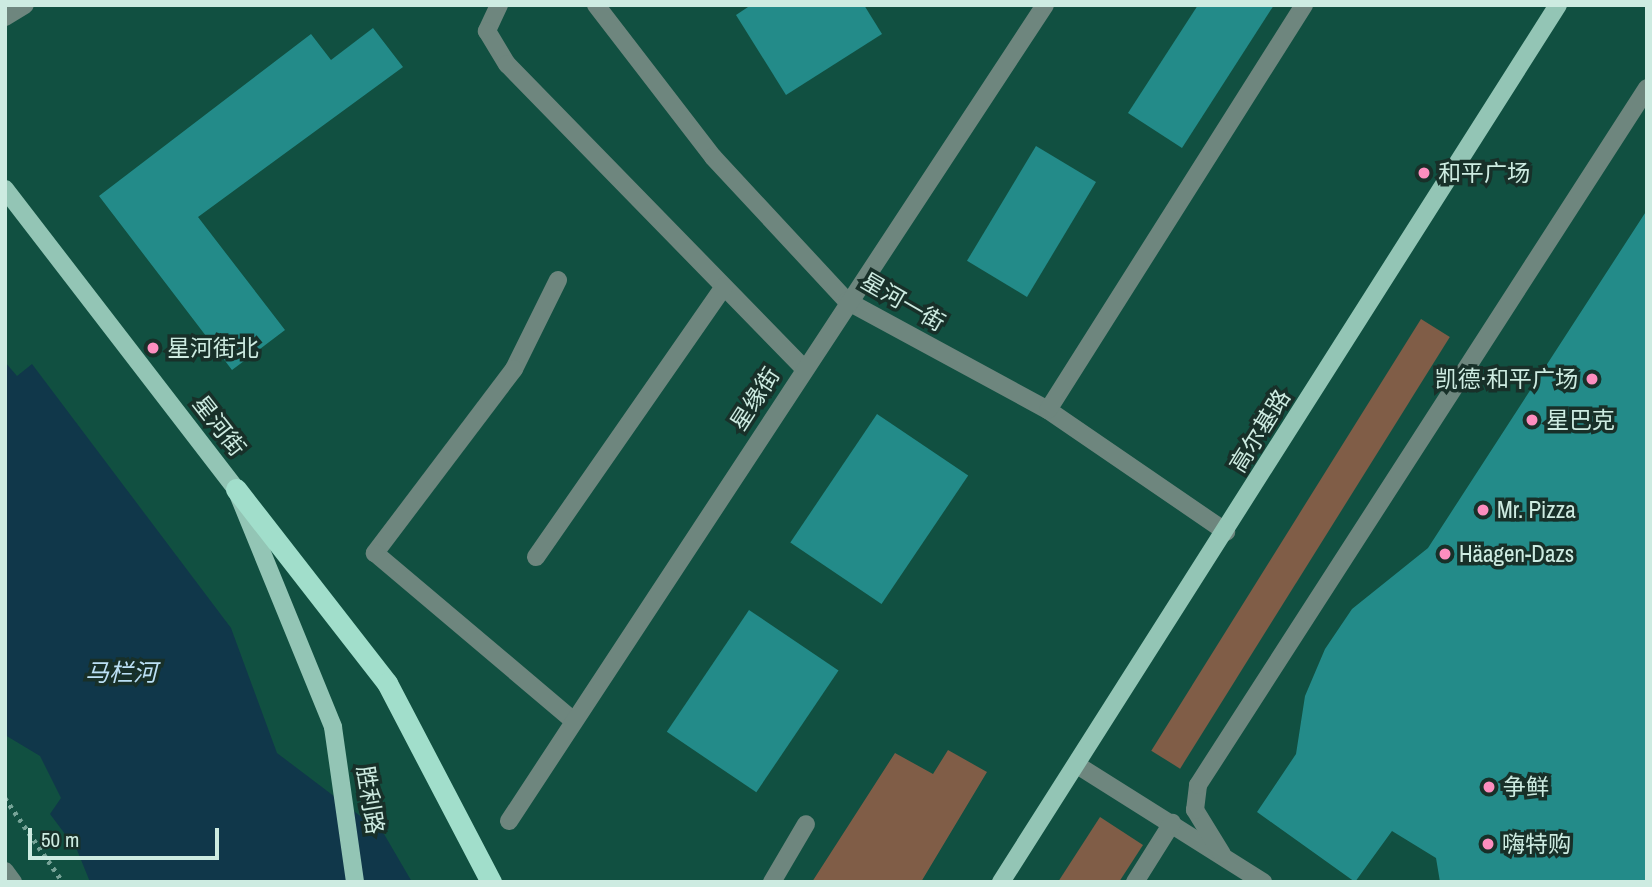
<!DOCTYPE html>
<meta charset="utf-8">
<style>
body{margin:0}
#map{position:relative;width:1652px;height:887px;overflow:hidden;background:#115041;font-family:"Archivo Narrow","Noto Sans SC",sans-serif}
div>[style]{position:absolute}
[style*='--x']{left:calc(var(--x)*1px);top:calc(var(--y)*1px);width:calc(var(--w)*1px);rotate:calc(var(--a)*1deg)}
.green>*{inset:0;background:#805d47;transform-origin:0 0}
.water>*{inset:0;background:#10374a}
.building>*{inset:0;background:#238b89;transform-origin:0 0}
.path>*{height:4.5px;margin-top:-2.25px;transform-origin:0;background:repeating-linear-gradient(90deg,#76a397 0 3.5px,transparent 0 8.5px)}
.minor>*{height:18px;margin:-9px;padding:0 9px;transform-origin:9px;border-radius:9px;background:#6e867e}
.major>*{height:18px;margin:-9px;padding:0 9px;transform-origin:9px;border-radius:9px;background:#93c5b5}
.highway>*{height:21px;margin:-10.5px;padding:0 10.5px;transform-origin:10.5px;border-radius:10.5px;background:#a1decb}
.dots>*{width:19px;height:19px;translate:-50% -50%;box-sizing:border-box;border:4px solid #183029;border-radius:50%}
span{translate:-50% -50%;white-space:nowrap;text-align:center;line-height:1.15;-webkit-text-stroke:7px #183029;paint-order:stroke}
.poi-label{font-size:23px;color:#cdebe1}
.left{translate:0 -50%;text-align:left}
.right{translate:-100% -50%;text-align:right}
.street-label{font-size:23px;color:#cdebe1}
.water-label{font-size:24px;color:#bce0f5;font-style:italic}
.frame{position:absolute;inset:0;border:7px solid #cdebe1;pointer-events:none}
.scale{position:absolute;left:28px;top:828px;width:191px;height:32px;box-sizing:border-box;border:4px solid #cdebe1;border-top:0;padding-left:9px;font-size:21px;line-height:24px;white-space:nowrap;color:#cdebe1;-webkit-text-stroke:5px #183029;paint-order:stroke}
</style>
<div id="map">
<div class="green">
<i style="left:1421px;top:319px;width:34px;height:509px;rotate:32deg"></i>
<i style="clip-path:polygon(948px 750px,987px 772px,921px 882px,812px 882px,895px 753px,933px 774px)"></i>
<i style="clip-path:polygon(1100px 817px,1143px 845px,1119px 882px,1058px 882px)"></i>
</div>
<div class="water">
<i style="clip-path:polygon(5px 362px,17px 376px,32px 364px,231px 628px,277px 753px,384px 834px,412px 882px,90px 882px,77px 850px,50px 814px,61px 798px,40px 756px,5px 735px)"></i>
</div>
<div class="building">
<i style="clip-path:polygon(751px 5px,864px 5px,882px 34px,786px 95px,736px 15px)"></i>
<i style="clip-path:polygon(1198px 5px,1274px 5px,1182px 148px,1128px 113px)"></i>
<i style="clip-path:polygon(373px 28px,403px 67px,198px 217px,285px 330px,232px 370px,99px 196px,311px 34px,331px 60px)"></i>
<i style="left:1036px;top:146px;width:70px;height:134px;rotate:31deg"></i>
<i style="clip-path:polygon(1647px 210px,1647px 882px,1440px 882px,1436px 858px,1392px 831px,1355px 882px,1257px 812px,1296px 754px,1305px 696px,1325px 649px,1352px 609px,1428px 548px)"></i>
<i style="left:877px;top:414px;width:110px;height:155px;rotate:34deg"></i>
<i style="left:749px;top:610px;width:108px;height:147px;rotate:34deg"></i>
</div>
<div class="path">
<i style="--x:5;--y:798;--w:102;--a:55.4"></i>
</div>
<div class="minor">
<i style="--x:499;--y:5;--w:29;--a:115"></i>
<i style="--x:487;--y:31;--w:39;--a:59"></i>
<i style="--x:507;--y:64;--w:425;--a:45.7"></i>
<i style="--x:596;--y:5;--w:192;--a:52.4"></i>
<i style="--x:713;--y:157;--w:197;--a:47.1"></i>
<i style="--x:847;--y:301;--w:229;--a:28.5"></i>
<i style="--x:1048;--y:410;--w:216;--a:34.4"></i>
<i style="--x:5;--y:17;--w:23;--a:-31"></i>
<i style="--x:558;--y:280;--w:99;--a:116.3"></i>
<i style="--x:514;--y:369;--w:231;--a:127.1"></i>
<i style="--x:375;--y:553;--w:260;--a:40.2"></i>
<i style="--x:1048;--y:410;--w:479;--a:-57.7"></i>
<i style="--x:536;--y:557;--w:329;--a:-55.2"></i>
<i style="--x:1077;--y:765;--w:220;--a:32.2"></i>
<i style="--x:509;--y:821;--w:976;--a:-56.7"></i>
<i style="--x:1222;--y:854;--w:52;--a:-121.5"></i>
<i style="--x:1195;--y:810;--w:25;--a:-83"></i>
<i style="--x:1198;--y:785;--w:829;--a:-57.21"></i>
<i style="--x:5;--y:871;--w:14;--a:54"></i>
<i style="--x:772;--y:882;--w:67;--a:-59.6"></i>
<i style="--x:1135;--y:882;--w:70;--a:-57.9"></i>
</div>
<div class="major">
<i style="--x:5;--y:189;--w:379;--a:52.4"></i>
<i style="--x:236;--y:489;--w:257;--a:67.8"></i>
<i style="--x:333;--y:727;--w:157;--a:81.9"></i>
<i style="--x:1001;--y:882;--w:1039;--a:-57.58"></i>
</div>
<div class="highway">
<i style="--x:236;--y:489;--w:246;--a:52.1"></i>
<i style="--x:387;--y:683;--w:225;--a:62.4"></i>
</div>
<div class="dots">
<i style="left:1424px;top:173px;background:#fd8ebf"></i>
<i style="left:153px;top:348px;background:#fd8ebf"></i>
<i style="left:1592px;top:379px;background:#fd8ebf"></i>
<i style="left:1532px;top:420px;background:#fd8ebf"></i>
<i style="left:1483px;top:510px;background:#fd8ebf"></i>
<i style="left:1445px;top:554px;background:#fd8ebf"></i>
<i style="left:1489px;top:787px;background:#fd8ebf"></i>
<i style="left:1488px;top:844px;background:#fd8ebf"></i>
</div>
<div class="poi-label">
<span class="left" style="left:1438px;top:173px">和平广场</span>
<span class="left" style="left:167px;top:348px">星河街北</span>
<span class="right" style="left:1578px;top:379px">凯德·和平广场</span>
<span class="left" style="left:1546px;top:420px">星巴克</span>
<span class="left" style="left:1497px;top:510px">Mr. Pizza</span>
<span class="left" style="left:1459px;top:554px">Häagen-Dazs</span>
<span class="left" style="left:1503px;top:787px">争鲜</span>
<span class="left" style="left:1502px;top:844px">嗨特购</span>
</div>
<div class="street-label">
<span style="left:903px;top:302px;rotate:30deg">星河一街</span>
<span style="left:755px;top:399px;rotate:-57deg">星缘街</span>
<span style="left:219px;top:426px;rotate:52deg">星河街</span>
<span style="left:1260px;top:431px;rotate:-58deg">高尔基路</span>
<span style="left:370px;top:800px;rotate:81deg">胜利路</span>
</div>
<div class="water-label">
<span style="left:121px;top:673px">马栏河</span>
</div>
<div class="frame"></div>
<div class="scale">50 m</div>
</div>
